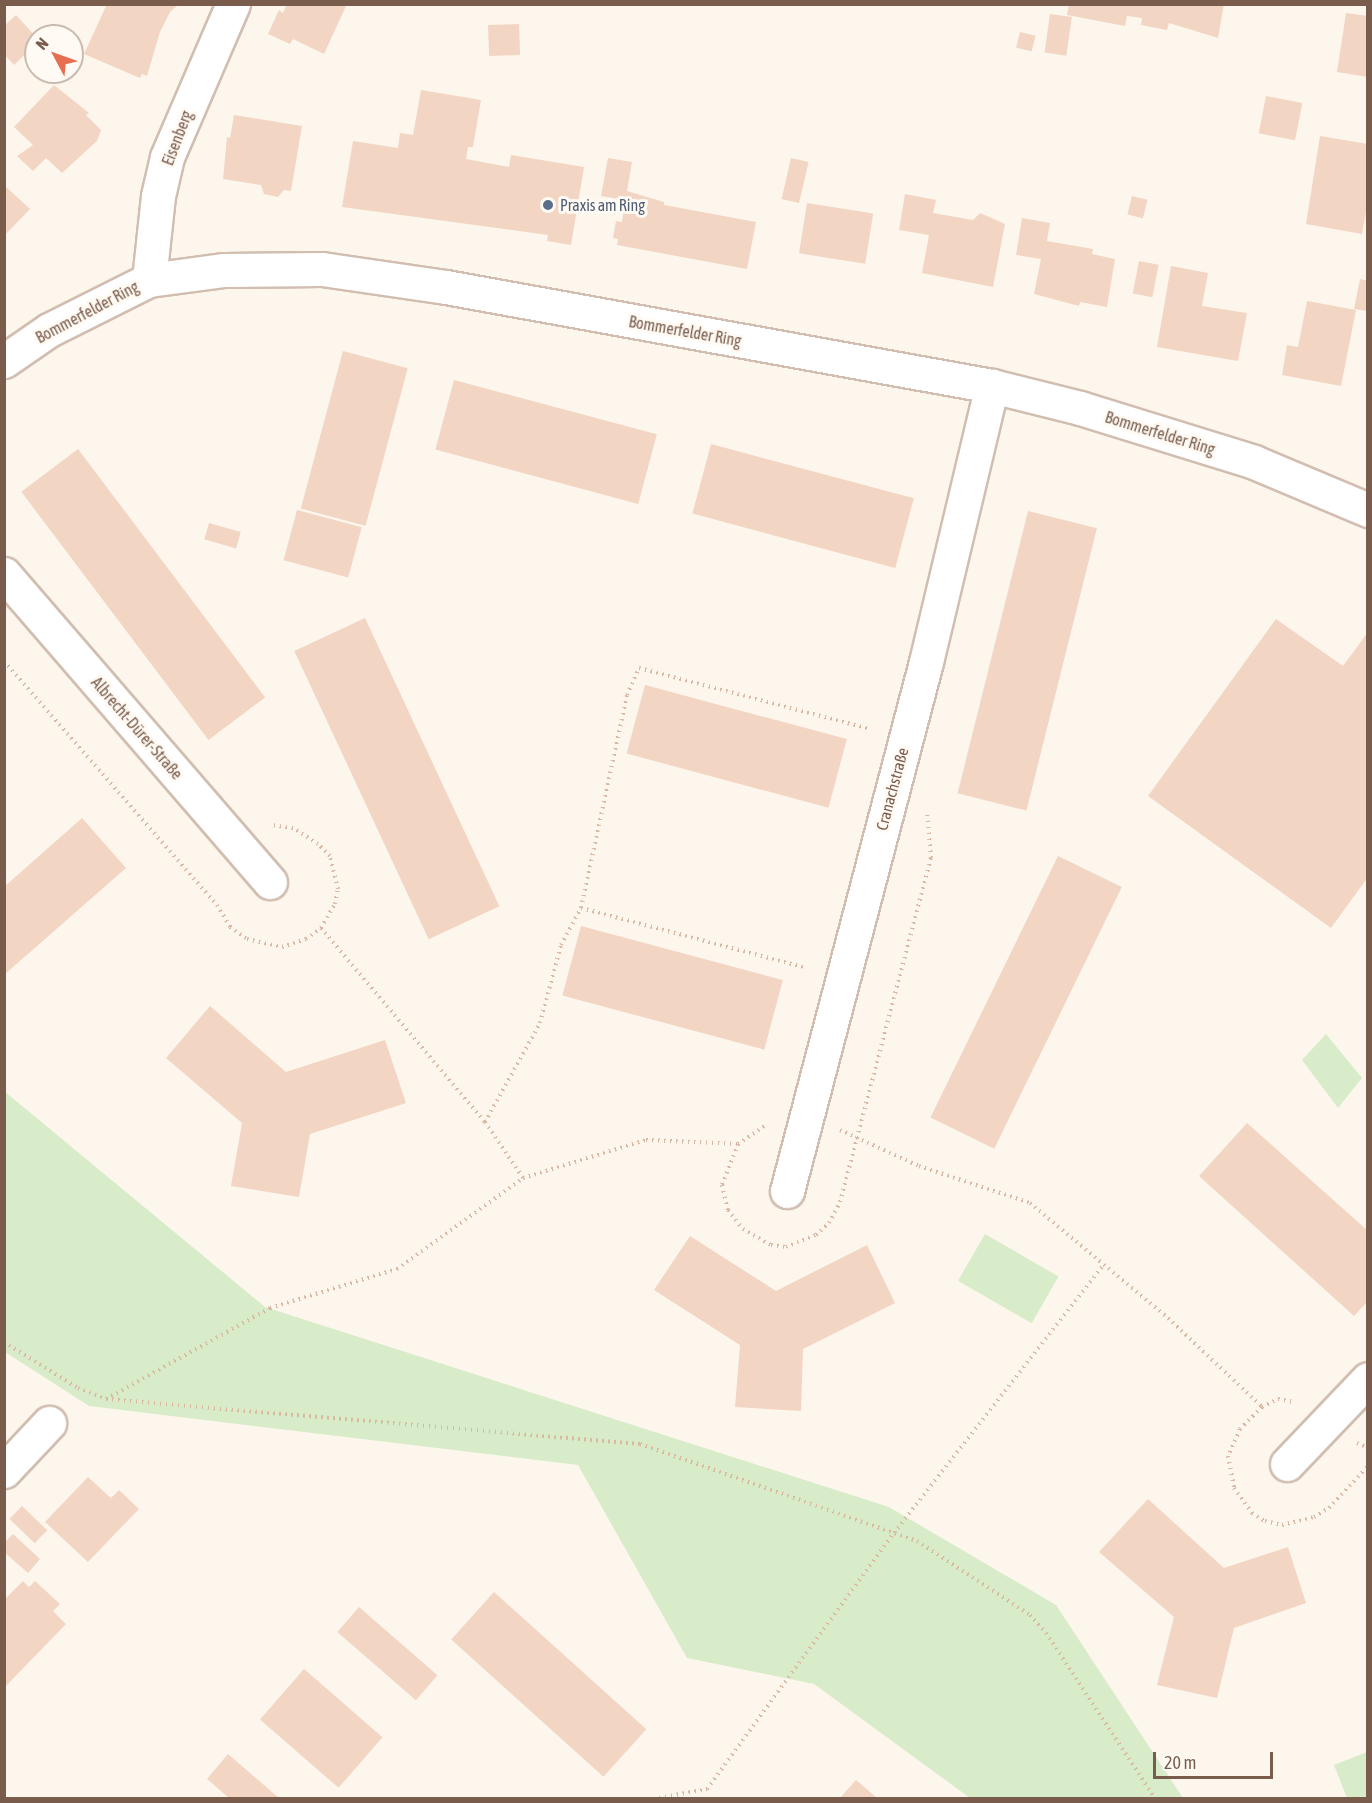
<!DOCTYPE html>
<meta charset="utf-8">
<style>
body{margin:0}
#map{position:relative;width:1372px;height:1803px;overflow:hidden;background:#fdf6ec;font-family:"Asap Condensed",sans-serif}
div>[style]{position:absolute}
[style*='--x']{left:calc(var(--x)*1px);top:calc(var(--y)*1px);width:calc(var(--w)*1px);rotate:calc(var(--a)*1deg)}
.green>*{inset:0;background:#d8ecc9;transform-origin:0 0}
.building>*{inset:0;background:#f3d5c3;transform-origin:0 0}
.path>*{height:4px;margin-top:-2px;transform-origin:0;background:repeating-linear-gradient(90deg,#d9b8a5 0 1.5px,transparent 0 6px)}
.roads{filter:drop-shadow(2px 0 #d1beb0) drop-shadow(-2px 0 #d1beb0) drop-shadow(0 2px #d1beb0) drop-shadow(0 -2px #d1beb0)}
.minor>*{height:33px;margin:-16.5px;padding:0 16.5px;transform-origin:16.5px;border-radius:16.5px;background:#fff}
.dots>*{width:16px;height:16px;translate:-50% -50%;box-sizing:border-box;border:3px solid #fffaf3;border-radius:50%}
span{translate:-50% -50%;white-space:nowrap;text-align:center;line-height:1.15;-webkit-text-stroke:6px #fffaf3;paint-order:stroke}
.street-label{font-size:16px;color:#7a5c4d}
.service-label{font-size:16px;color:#4e5e75}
.left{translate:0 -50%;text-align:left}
.frame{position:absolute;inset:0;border:6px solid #7a5c4d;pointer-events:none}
.north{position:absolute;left:24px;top:24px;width:60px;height:60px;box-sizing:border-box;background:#fffaf3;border:2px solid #cabbb1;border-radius:50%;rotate:311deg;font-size:16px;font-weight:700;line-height:24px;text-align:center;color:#7a5c4d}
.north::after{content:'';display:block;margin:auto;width:21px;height:27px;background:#e76f51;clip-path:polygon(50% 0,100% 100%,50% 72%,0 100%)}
.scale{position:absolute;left:1153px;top:1752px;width:120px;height:27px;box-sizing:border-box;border:3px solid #7a5c4d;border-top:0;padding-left:8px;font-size:18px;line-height:21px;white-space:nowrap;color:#7a5c4d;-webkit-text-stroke:4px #fffaf3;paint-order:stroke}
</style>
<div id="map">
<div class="green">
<i style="clip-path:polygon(1326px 1034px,1362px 1078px,1338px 1108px,1302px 1060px)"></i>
<i style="clip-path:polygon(4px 1091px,265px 1307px,889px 1507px,1056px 1605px,1183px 1798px,970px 1798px,814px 1684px,687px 1658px,578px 1465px,89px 1406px,5px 1352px)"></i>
<i style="left:985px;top:1234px;width:85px;height:54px;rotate:30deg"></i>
<i style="clip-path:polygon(1367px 1752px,1367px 1798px,1347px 1798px,1334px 1765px)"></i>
</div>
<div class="building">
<i style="clip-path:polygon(107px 4px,179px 4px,170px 12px,160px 32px,147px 76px,142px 74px,140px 78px,84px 54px)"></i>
<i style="clip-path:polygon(287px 4px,347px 4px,324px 54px,293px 39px,290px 44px,268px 34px,279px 10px,283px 13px)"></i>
<i style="clip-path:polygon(1069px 4px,1224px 4px,1218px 38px,1169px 23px,1167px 30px,1141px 25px,1142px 18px,1127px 16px,1125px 26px,1067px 15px)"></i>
<i style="clip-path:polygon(1346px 13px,1368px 16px,1368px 77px,1337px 72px)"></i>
<i style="left:1050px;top:14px;width:22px;height:39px;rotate:8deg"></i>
<i style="clip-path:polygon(16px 15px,36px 37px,36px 44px,14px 65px,4px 54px,4px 26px)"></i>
<i style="left:519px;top:24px;width:31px;height:31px;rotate:88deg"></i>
<i style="left:1020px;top:32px;width:16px;height:16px;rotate:14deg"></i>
<i style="clip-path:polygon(54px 85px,89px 113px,86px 115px,101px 130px,97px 141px,62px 173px,46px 158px,33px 171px,17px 156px,33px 145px,14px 127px)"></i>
<i style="clip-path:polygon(421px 90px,481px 100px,473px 147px,468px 147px,466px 159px,509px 167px,511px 155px,584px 167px,571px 245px,547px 241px,548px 235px,342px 207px,353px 141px,398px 148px,400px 133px,413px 135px)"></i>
<i style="left:1266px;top:96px;width:37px;height:38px;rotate:11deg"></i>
<i style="clip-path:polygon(234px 115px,302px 126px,291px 191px,284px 190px,278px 197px,264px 194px,261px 185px,223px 179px,227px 137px,230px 138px)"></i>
<i style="clip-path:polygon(1320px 136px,1368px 144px,1368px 201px,1362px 234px,1306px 224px)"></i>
<i style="clip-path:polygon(608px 158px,632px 162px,627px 191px,664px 202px,664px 205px,756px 222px,747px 269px,617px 245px,618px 239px,613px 238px,616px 221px,622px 222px,625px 200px,601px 196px)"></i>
<i style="left:791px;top:158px;width:18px;height:42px;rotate:13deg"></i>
<i style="clip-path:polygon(4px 185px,30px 209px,4px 236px)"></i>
<i style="clip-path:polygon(905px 194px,936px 200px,933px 213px,973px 220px,980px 213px,1005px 224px,993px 287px,922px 273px,929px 235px,899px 230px)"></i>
<i style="left:1132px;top:196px;width:16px;height:19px;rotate:14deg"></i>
<i style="left:807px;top:203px;width:67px;height:51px;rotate:9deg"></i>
<i style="clip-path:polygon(1022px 218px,1050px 223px,1047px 241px,1093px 249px,1092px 254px,1115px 259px,1107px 307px,1080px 302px,1079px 306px,1034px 294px,1041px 259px,1016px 255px)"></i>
<i style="left:1139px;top:261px;width:20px;height:33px;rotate:11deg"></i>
<i style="clip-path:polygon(1171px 266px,1208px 273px,1202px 306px,1247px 313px,1238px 361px,1157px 347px)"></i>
<i style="clip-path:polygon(1360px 279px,1368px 281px,1368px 311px,1354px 309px)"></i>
<i style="clip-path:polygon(1307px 301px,1356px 310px,1341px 386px,1282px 375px,1287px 345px,1298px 347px)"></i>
<i style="left:343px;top:351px;width:67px;height:163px;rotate:15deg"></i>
<i style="left:454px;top:380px;width:210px;height:72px;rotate:15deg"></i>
<i style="left:711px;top:444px;width:210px;height:72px;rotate:15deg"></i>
<i style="left:78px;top:449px;width:311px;height:71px;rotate:53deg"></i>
<i style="left:297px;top:510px;width:67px;height:52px;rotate:15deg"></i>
<i style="left:1028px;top:511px;width:71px;height:291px;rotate:14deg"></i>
<i style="left:209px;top:523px;width:33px;height:17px;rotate:16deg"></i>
<i style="left:365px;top:618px;width:318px;height:78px;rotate:65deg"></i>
<i style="clip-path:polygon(1276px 619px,1343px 666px,1368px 632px,1368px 877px,1331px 928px,1148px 796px)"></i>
<i style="left:645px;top:685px;width:209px;height:71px;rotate:15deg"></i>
<i style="clip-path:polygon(82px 818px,126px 868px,4px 975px,4px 887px)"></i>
<i style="left:1058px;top:856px;width:71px;height:291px;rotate:26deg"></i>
<i style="left:581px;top:926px;width:209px;height:72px;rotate:15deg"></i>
<i style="clip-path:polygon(210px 1006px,286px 1072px,385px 1040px,406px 1103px,310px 1134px,299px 1197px,231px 1186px,242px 1123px,166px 1058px)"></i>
<i style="clip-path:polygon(1247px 1123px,1368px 1231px,1368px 1301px,1354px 1316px,1199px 1176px)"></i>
<i style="clip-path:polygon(690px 1236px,776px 1291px,867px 1245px,895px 1303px,803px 1349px,801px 1411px,735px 1407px,740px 1345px,654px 1290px)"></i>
<i style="clip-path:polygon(88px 1477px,111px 1498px,119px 1490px,139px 1509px,88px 1562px,45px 1522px)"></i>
<i style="clip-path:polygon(1148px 1499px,1224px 1568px,1288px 1547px,1306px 1603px,1234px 1628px,1217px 1698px,1157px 1685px,1174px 1617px,1099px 1552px)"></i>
<i style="left:22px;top:1506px;width:35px;height:18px;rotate:44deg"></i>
<i style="clip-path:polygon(13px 1534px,40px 1559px,28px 1573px,4px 1552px,4px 1543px)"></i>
<i style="clip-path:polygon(23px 1581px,29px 1587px,35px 1581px,60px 1604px,53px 1611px,66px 1624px,4px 1688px,4px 1600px)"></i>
<i style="left:494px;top:1592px;width:205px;height:64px;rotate:42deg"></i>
<i style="left:359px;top:1607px;width:104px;height:33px;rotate:41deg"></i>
<i style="left:304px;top:1669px;width:104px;height:67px;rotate:41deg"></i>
<i style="clip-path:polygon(228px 1754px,279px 1798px,229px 1798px,207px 1779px)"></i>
<i style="clip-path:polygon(856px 1780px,877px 1798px,840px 1798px)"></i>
</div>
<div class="path">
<i style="--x:4;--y:661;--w:324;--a:48.9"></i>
<i style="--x:217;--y:905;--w:26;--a:59"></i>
<i style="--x:230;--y:927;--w:21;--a:35"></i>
<i style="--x:247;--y:939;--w:36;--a:13"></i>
<i style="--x:282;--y:947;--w:25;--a:-18"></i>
<i style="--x:306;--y:939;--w:19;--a:-36"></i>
<i style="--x:321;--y:928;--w:28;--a:-60"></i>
<i style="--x:335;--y:904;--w:15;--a:-79"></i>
<i style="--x:338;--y:889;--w:34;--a:-104"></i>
<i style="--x:330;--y:856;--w:17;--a:-135"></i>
<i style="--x:318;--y:844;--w:30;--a:-147"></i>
<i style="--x:293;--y:828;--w:21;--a:-172"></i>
<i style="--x:581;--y:908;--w:233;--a:14.9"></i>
<i style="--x:321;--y:928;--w:254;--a:49.8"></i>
<i style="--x:485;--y:1122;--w:68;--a:55.8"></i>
<i style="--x:485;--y:1122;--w:113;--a:-60.9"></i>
<i style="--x:540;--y:1023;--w:81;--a:-74.9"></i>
<i style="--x:561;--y:945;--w:42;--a:-61.6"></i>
<i style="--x:581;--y:908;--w:218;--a:-77.8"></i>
<i style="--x:627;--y:695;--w:30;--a:-66"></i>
<i style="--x:639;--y:668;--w:239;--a:14.8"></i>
<i style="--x:840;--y:1130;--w:87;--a:24.5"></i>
<i style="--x:919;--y:1166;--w:117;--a:18.4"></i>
<i style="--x:1030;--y:1203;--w:180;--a:39.8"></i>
<i style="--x:1168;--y:1318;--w:129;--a:43.4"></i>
<i style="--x:1262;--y:1407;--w:18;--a:-27"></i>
<i style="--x:1278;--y:1399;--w:16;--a:11"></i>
<i style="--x:738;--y:1144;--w:44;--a:111.3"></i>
<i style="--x:722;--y:1185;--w:26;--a:77"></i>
<i style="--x:728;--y:1210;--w:24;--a:52"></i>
<i style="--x:743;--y:1229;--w:32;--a:30"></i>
<i style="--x:771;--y:1245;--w:15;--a:8"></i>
<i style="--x:786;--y:1247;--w:32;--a:-22"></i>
<i style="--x:816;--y:1235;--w:18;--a:-43"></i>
<i style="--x:829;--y:1223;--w:24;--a:-62"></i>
<i style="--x:840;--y:1202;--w:356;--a:-75.2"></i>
<i style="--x:931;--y:858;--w:46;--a:-95"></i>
<i style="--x:4;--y:1342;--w:87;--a:31.9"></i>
<i style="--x:78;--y:1388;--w:30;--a:21"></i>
<i style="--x:106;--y:1399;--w:536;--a:4.82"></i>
<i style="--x:640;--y:1444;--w:293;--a:19.3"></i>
<i style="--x:917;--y:1541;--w:135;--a:33.2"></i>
<i style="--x:1030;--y:1615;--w:24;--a:48"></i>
<i style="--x:1046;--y:1633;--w:198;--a:56.6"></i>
<i style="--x:106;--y:1399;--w:188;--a:-29"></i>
<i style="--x:270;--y:1308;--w:133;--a:-17.1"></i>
<i style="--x:397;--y:1269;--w:155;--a:-35.8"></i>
<i style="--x:523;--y:1178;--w:129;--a:-17.2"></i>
<i style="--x:646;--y:1140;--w:92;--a:2.5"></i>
<i style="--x:738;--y:1144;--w:32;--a:-34"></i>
<i style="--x:1262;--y:1407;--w:31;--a:135"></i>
<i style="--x:1240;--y:1429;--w:30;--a:114"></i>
<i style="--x:1228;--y:1456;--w:33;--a:79"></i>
<i style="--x:1234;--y:1488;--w:31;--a:54"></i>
<i style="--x:1252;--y:1513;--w:15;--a:32"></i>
<i style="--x:1265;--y:1521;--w:17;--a:13"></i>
<i style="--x:1282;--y:1525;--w:33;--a:-14"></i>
<i style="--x:1314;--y:1517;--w:17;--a:-31"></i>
<i style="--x:1329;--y:1508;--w:57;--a:-47.1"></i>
<i style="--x:1357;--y:1443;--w:12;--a:24"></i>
<i style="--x:659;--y:1798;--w:49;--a:-10.6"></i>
<i style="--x:707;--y:1789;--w:317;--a:-53.9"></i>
<i style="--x:894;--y:1533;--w:341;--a:-52"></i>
</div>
<div class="roads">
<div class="minor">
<i style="--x:149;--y:280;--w:84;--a:-83.9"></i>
<i style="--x:158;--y:196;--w:40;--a:-77"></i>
<i style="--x:167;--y:157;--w:167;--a:-66.7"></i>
<i style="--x:4;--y:361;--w:55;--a:-34.6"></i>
<i style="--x:49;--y:330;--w:112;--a:-26.6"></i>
<i style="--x:149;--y:280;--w:76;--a:-7.6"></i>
<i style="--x:224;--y:270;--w:98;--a:-0.6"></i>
<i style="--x:322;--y:269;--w:125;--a:8.3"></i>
<i style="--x:446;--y:287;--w:555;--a:10.28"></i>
<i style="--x:992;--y:386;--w:91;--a:14"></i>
<i style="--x:1080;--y:408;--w:182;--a:17.2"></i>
<i style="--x:1254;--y:462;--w:124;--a:22.8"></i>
<i style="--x:4;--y:574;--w:407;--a:49.2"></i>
<i style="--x:787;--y:1191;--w:547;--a:-75.28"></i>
<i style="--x:926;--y:662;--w:284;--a:-76.6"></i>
<i style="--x:1287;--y:1464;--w:117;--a:-46.4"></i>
<i style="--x:4;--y:1471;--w:66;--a:-46.8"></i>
</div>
</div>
<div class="dots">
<i style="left:548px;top:205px;background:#5c6f8a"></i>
</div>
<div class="street-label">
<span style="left:177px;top:138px;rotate:-69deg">Eisenberg</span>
<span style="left:87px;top:312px;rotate:-28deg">Bommerfelder Ring</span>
<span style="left:685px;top:331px;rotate:10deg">Bommerfelder Ring</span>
<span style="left:1160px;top:433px;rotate:17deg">Bommerfelder Ring</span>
<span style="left:137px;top:728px;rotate:49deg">Albrecht-Dürer-Straße</span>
<span style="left:892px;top:789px;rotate:-75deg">Cranachstraße</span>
</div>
<div class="service-label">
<span class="left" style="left:560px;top:205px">Praxis am Ring</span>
</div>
<div class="frame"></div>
<div class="north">N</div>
<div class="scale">20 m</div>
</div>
